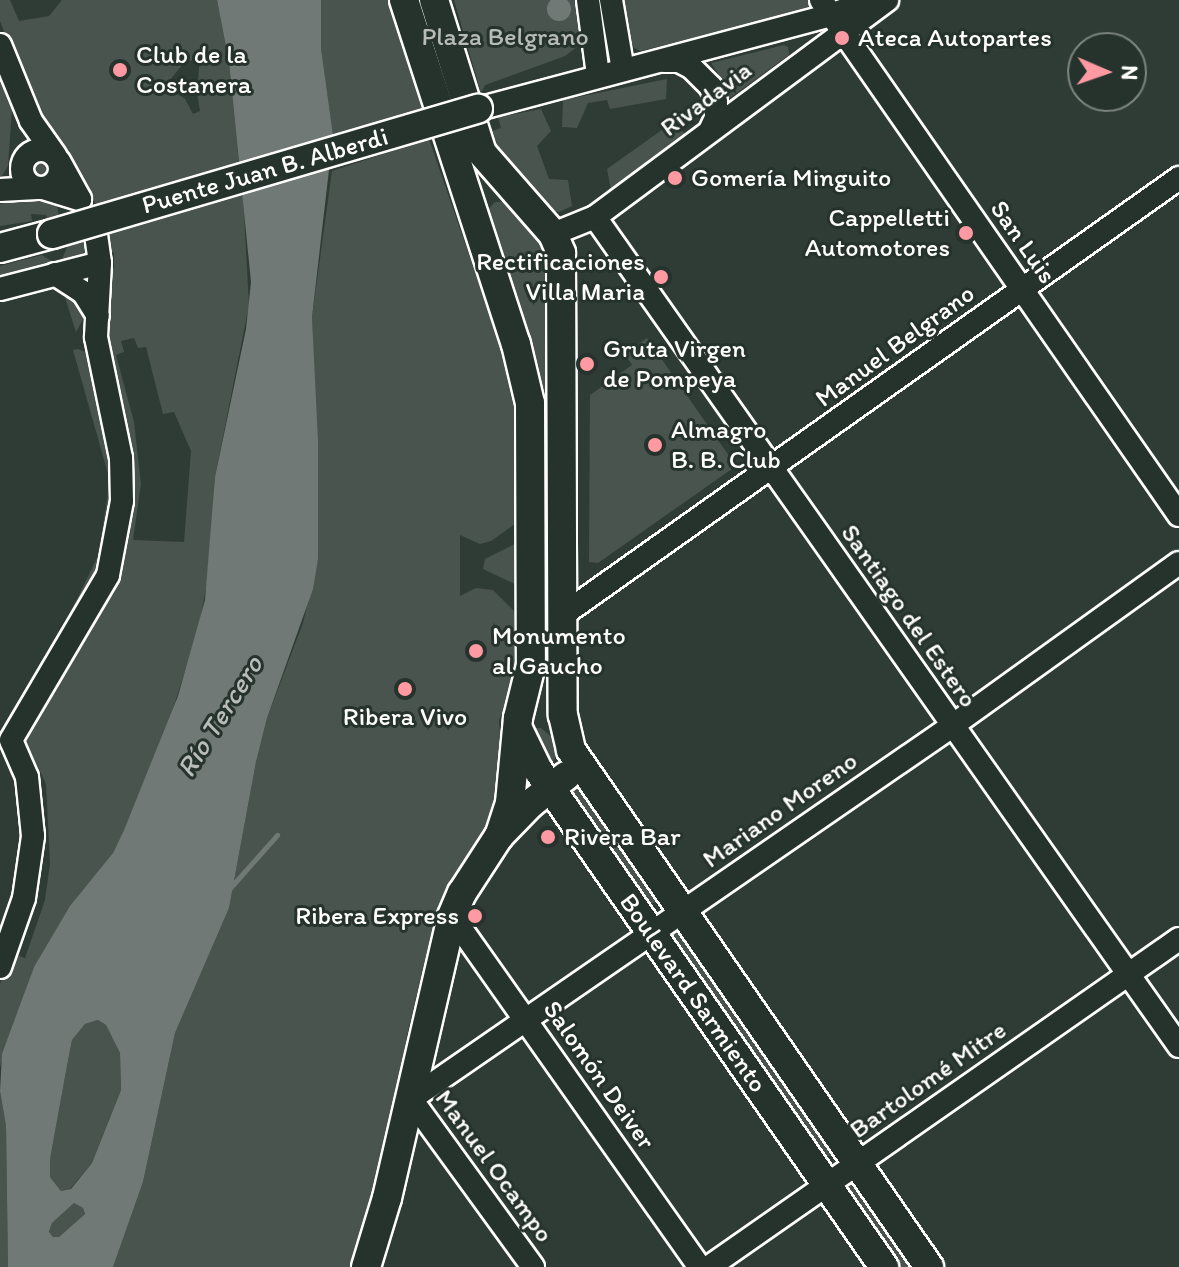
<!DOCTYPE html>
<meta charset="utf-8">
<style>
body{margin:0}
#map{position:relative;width:1179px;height:1267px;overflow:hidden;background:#2f3b35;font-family:Itim,sans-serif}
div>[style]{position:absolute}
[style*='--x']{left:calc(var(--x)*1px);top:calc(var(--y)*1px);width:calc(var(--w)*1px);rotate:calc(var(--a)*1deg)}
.green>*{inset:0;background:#4a544f}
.water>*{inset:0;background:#707975}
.round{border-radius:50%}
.stream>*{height:5px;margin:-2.5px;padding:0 2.5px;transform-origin:2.5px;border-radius:2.5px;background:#707975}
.roads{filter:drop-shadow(2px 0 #fff) drop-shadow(-2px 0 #fff) drop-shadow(0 2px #fff) drop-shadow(0 -2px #fff)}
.minor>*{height:22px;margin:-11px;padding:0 11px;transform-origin:11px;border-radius:11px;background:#26332d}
.minor>.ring{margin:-11px;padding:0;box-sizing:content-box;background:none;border:22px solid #26332d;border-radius:50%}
.major>*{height:28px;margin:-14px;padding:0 14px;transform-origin:14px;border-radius:14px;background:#26332d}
.bridges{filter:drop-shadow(2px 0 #fff) drop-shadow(-2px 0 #fff) drop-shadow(0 2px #fff) drop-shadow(0 -2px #fff)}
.major-bridge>*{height:28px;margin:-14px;padding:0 14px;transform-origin:14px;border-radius:14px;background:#26332d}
.dots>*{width:22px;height:22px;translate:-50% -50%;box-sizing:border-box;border:4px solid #26332d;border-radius:50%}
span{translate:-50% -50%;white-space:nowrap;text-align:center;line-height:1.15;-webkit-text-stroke:6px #26332d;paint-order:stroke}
.park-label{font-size:26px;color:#b7bbb9}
.poi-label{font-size:26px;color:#fff}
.left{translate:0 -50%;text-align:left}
.right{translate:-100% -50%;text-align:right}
.street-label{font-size:26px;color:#fff}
.water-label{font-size:28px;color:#b8bcba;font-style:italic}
.north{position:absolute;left:1067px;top:32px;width:80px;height:80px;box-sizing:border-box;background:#26332d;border:2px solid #7d8581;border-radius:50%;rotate:92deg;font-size:22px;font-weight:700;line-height:32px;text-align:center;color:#fff}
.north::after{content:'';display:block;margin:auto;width:28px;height:36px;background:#ff9aa2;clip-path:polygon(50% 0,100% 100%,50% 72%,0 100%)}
</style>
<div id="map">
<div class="green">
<i style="clip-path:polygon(evenodd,0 0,10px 0,19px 21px,49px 16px,62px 0,217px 0,229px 62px,239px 164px,97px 206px,36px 112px,0 21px,0 0,200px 56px,197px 93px,200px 111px,193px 114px,185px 99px,165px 86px,182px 65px,200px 56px)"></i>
<i style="clip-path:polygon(321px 0,391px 0,422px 110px,333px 136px,321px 48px)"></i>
<i style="clip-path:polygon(454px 0,575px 0,581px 44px,565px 56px,485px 85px,481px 93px)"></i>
<i style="clip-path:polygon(619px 0,809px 0,810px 4px,804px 12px,640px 51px,628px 44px)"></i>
<i style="clip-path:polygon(784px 45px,788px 47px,789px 55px,727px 100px,726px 85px,711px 63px)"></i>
<i style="clip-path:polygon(0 65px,12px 109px,8px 166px,0 179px)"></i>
<i style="clip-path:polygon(667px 79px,666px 99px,610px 109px,607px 100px,588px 103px,577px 128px,562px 127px,563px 100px)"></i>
<i style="clip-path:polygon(541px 109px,551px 131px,537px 146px,549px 179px,568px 180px,572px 206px,559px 212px,548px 209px,496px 148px,489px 132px,501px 128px,498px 117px)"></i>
<i style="clip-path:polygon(673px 122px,686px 135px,611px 190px,607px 169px)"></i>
<i style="clip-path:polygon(429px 139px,505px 359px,515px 402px,519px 521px,491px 541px,480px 544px,460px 535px,460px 596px,476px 588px,493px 590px,517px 614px,522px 644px,514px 686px,499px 720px,503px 783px,491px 820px,445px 893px,435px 919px,407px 1035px,391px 1131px,354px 1267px,113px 1267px,143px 1182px,175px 1033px,229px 908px,256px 762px,267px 718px,303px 623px,318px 559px,312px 317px,332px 171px)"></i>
<i style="clip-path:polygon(42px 154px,56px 170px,50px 181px,29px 179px,26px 168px,31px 157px)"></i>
<i style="clip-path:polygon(evenodd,243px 195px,249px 305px,215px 477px,209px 572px,198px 631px,167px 727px,124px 830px,113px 853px,34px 967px,0 1067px,0 984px,11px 953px,25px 958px,45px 900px,50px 864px,46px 784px,24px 737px,116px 573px,106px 350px,110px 270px,114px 268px,114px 253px,109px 250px,108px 233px,243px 195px,134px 338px,138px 348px,146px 347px,163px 414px,174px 412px,191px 451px,184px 542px,133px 540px,141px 484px,134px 422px,116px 355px,124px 352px,121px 341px,134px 338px)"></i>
<i style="clip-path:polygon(32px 196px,56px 200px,59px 217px,48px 221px,46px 215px,31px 214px,32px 221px,0 226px,0 204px)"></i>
<i style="clip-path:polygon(508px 201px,549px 246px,549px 539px,545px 535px,542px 398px,485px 213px,495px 202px)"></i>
<i style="clip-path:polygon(88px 239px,86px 257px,60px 264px,68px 245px)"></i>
<i style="clip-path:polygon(42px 255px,57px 265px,0 281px,0 266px)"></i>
<i style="clip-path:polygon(60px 282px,86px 314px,76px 332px)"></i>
<i style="clip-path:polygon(647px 338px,736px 466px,598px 563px,589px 562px,590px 395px,632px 365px,625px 354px)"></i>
<i style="clip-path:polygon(78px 349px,88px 353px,117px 480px,97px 575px,65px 635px,61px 632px,98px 556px,110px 481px,73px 350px)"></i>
<i style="clip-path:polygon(521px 541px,521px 587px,483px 569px,485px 559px)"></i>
<i style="clip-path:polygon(531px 728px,541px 728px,553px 738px,557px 754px,553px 762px,549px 763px)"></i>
<i style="clip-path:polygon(577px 781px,657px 896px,654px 903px,647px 904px,567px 791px)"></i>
<i style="clip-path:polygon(680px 930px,834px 1152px,831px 1156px,824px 1157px,670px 937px,673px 931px)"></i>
<i style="clip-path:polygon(98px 1020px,106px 1025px,120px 1053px,121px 1090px,92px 1163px,70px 1189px,61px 1191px,50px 1177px,50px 1159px,67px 1066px,72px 1040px,85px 1024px)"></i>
<i style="clip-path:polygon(0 1091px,6px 1126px,8px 1267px,0 1267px)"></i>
<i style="clip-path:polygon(854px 1180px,917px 1267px,899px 1267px,846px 1191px,847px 1184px)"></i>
<i style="clip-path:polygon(74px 1203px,83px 1208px,85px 1214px,59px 1237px,53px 1237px,49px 1233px,52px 1223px)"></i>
</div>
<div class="water">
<i class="round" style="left:547px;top:-3px;width:24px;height:24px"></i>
<i style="clip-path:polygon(evenodd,217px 0,321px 0,321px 48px,333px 135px,312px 317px,318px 442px,318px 559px,313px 589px,267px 718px,256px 762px,229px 908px,175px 1033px,143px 1182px,113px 1267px,8px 1267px,6px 1126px,0 1091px,2px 1054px,34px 967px,70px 906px,113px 853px,124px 830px,178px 696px,205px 600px,215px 477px,246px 329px,251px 282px,229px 62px,217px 0,98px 1020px,106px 1025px,120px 1053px,121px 1090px,92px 1163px,71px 1189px,61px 1191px,50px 1177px,50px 1159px,67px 1066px,72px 1040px,85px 1024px,98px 1020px,217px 0,74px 1203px,83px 1208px,85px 1214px,59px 1237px,53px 1237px,49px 1232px,52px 1223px,74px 1203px)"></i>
</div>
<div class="stream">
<i style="--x:230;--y:888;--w:71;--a:-48.4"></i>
</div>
<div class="roads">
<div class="minor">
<i style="--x:588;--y:0;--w:76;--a:82.4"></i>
<i style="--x:611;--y:0;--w:71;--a:80.3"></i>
<i style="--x:821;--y:0;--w:627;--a:55.2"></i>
<i style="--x:0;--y:45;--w:82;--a:67.8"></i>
<i style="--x:31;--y:121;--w:42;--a:54.8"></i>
<i style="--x:664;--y:61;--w:15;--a:0"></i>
<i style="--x:679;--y:61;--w:13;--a:27"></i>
<i style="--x:691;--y:67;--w:28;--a:45"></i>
<i style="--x:711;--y:87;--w:16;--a:72"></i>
<i style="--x:716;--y:102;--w:16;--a:90"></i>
<i style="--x:716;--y:118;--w:14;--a:115"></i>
<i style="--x:478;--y:109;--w:365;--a:-14.9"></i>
<i style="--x:831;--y:15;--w:42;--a:-21"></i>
<i class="ring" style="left:22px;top:150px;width:16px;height:16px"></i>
<i style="--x:43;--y:188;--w:39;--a:17"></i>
<i style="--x:80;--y:199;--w:43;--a:-118.9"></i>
<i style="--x:0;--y:190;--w:37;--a:-3"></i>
<i style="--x:595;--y:217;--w:1014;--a:54.84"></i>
<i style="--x:553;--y:234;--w:45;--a:-22"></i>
<i style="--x:595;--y:217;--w:364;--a:-36.6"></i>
<i style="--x:55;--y:274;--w:33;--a:33"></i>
<i style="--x:83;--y:292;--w:28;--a:58"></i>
<i style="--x:0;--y:289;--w:103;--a:-14.6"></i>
<i style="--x:564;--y:614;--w:754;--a:-35.33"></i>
<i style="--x:452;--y:916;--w:430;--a:54.8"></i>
<i style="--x:0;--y:967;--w:73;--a:-70.8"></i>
<i style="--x:24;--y:898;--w:63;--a:-81.7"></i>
<i style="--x:33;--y:836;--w:59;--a:-95.8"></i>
<i style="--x:27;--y:777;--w:40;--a:-113.4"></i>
<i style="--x:11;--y:740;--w:191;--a:-59.5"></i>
<i style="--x:108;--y:575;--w:75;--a:-79.3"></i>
<i style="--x:122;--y:501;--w:43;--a:-91.3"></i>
<i style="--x:121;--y:458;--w:124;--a:-101.7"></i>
<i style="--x:96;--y:337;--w:74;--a:-86.9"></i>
<i style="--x:100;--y:263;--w:27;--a:-98"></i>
<i style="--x:533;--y:1267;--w:208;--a:-126"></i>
<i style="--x:411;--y:1099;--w:657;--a:-34.58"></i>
<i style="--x:952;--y:726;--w:279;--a:-35.7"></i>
<i style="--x:709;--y:1267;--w:573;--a:-34.91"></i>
</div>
<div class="major">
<i style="--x:404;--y:0;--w:362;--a:72"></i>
<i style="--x:516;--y:344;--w:61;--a:76.7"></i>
<i style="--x:530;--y:403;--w:262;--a:89.8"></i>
<i style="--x:531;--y:665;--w:55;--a:103.8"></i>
<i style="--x:518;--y:718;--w:85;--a:95.4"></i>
<i style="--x:510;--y:803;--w:35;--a:108"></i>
<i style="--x:434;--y:0;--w:160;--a:72.6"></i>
<i style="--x:482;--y:153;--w:108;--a:48.8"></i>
<i style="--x:553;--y:234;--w:21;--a:67"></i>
<i style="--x:561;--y:253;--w:462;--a:89.8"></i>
<i style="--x:563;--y:715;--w:36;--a:77"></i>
<i style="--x:571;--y:750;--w:629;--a:55.3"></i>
<i style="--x:0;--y:248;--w:54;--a:-15.1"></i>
<i style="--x:518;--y:729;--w:46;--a:64"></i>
<i style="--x:538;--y:770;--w:606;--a:55.16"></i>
<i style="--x:366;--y:1267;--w:72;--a:-73.1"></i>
<i style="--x:387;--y:1198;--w:289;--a:-77"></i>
<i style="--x:452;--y:916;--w:25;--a:-67"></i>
<i style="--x:462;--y:893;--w:68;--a:-57"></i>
<i style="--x:499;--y:836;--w:45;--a:-45.9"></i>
<i style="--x:530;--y:804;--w:46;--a:-37.9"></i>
</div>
</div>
<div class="bridges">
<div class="major-bridge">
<i style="--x:52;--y:234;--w:444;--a:-16.4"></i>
</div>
</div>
<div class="dots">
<i style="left:842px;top:38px;background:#ff9aa2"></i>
<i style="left:120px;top:70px;background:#ff9aa2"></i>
<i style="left:675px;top:178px;background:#ff9aa2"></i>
<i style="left:966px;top:233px;background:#ff9aa2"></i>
<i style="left:661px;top:277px;background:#ff9aa2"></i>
<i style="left:587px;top:364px;background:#ff9aa2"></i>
<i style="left:655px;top:445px;background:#ff9aa2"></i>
<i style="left:476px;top:651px;background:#ff9aa2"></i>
<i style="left:405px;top:689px;background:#ff9aa2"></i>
<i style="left:548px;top:837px;background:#ff9aa2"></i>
<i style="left:475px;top:916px;background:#ff9aa2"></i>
</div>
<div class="park-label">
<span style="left:505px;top:37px">Plaza Belgrano</span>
</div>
<div class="poi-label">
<span class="left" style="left:858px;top:38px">Ateca Autopartes</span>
<span class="left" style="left:136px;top:70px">Club de la<br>Costanera</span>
<span class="left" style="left:691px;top:178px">Gomería Minguito</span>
<span class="right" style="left:950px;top:233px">Cappelletti<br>Automotores</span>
<span class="right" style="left:645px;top:277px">Rectificaciones<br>Villa Maria</span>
<span class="left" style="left:603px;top:364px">Gruta Virgen<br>de Pompeya</span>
<span class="left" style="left:671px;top:445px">Almagro<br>B. B. Club</span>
<span class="left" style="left:492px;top:651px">Monumento<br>al Gaucho</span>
<span style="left:405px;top:717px">Ribera Vivo</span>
<span class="left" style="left:564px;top:837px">Rivera Bar</span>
<span class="right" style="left:459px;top:916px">Ribera Express</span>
</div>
<div class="street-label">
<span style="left:706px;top:99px;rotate:-37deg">Rivadavia</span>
<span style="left:265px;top:171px;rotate:-16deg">Puente Juan B. Alberdi</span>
<span style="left:1023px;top:242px;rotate:55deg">San Luis</span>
<span style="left:895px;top:346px;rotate:-36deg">Manuel Belgrano</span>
<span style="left:909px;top:616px;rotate:55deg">Santiago del Estero</span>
<span style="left:780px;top:810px;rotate:-35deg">Mariano Moreno</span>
<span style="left:693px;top:993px;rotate:55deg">Boulevard Sarmiento</span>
<span style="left:599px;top:1075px;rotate:55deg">Salomón Deiver</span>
<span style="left:928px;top:1080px;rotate:-35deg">Bartolomé Mitre</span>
<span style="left:494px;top:1166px;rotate:54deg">Manuel Ocampo</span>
</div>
<div class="water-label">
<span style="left:219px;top:716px;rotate:-58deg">Río Tercero</span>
</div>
<div class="north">N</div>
</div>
